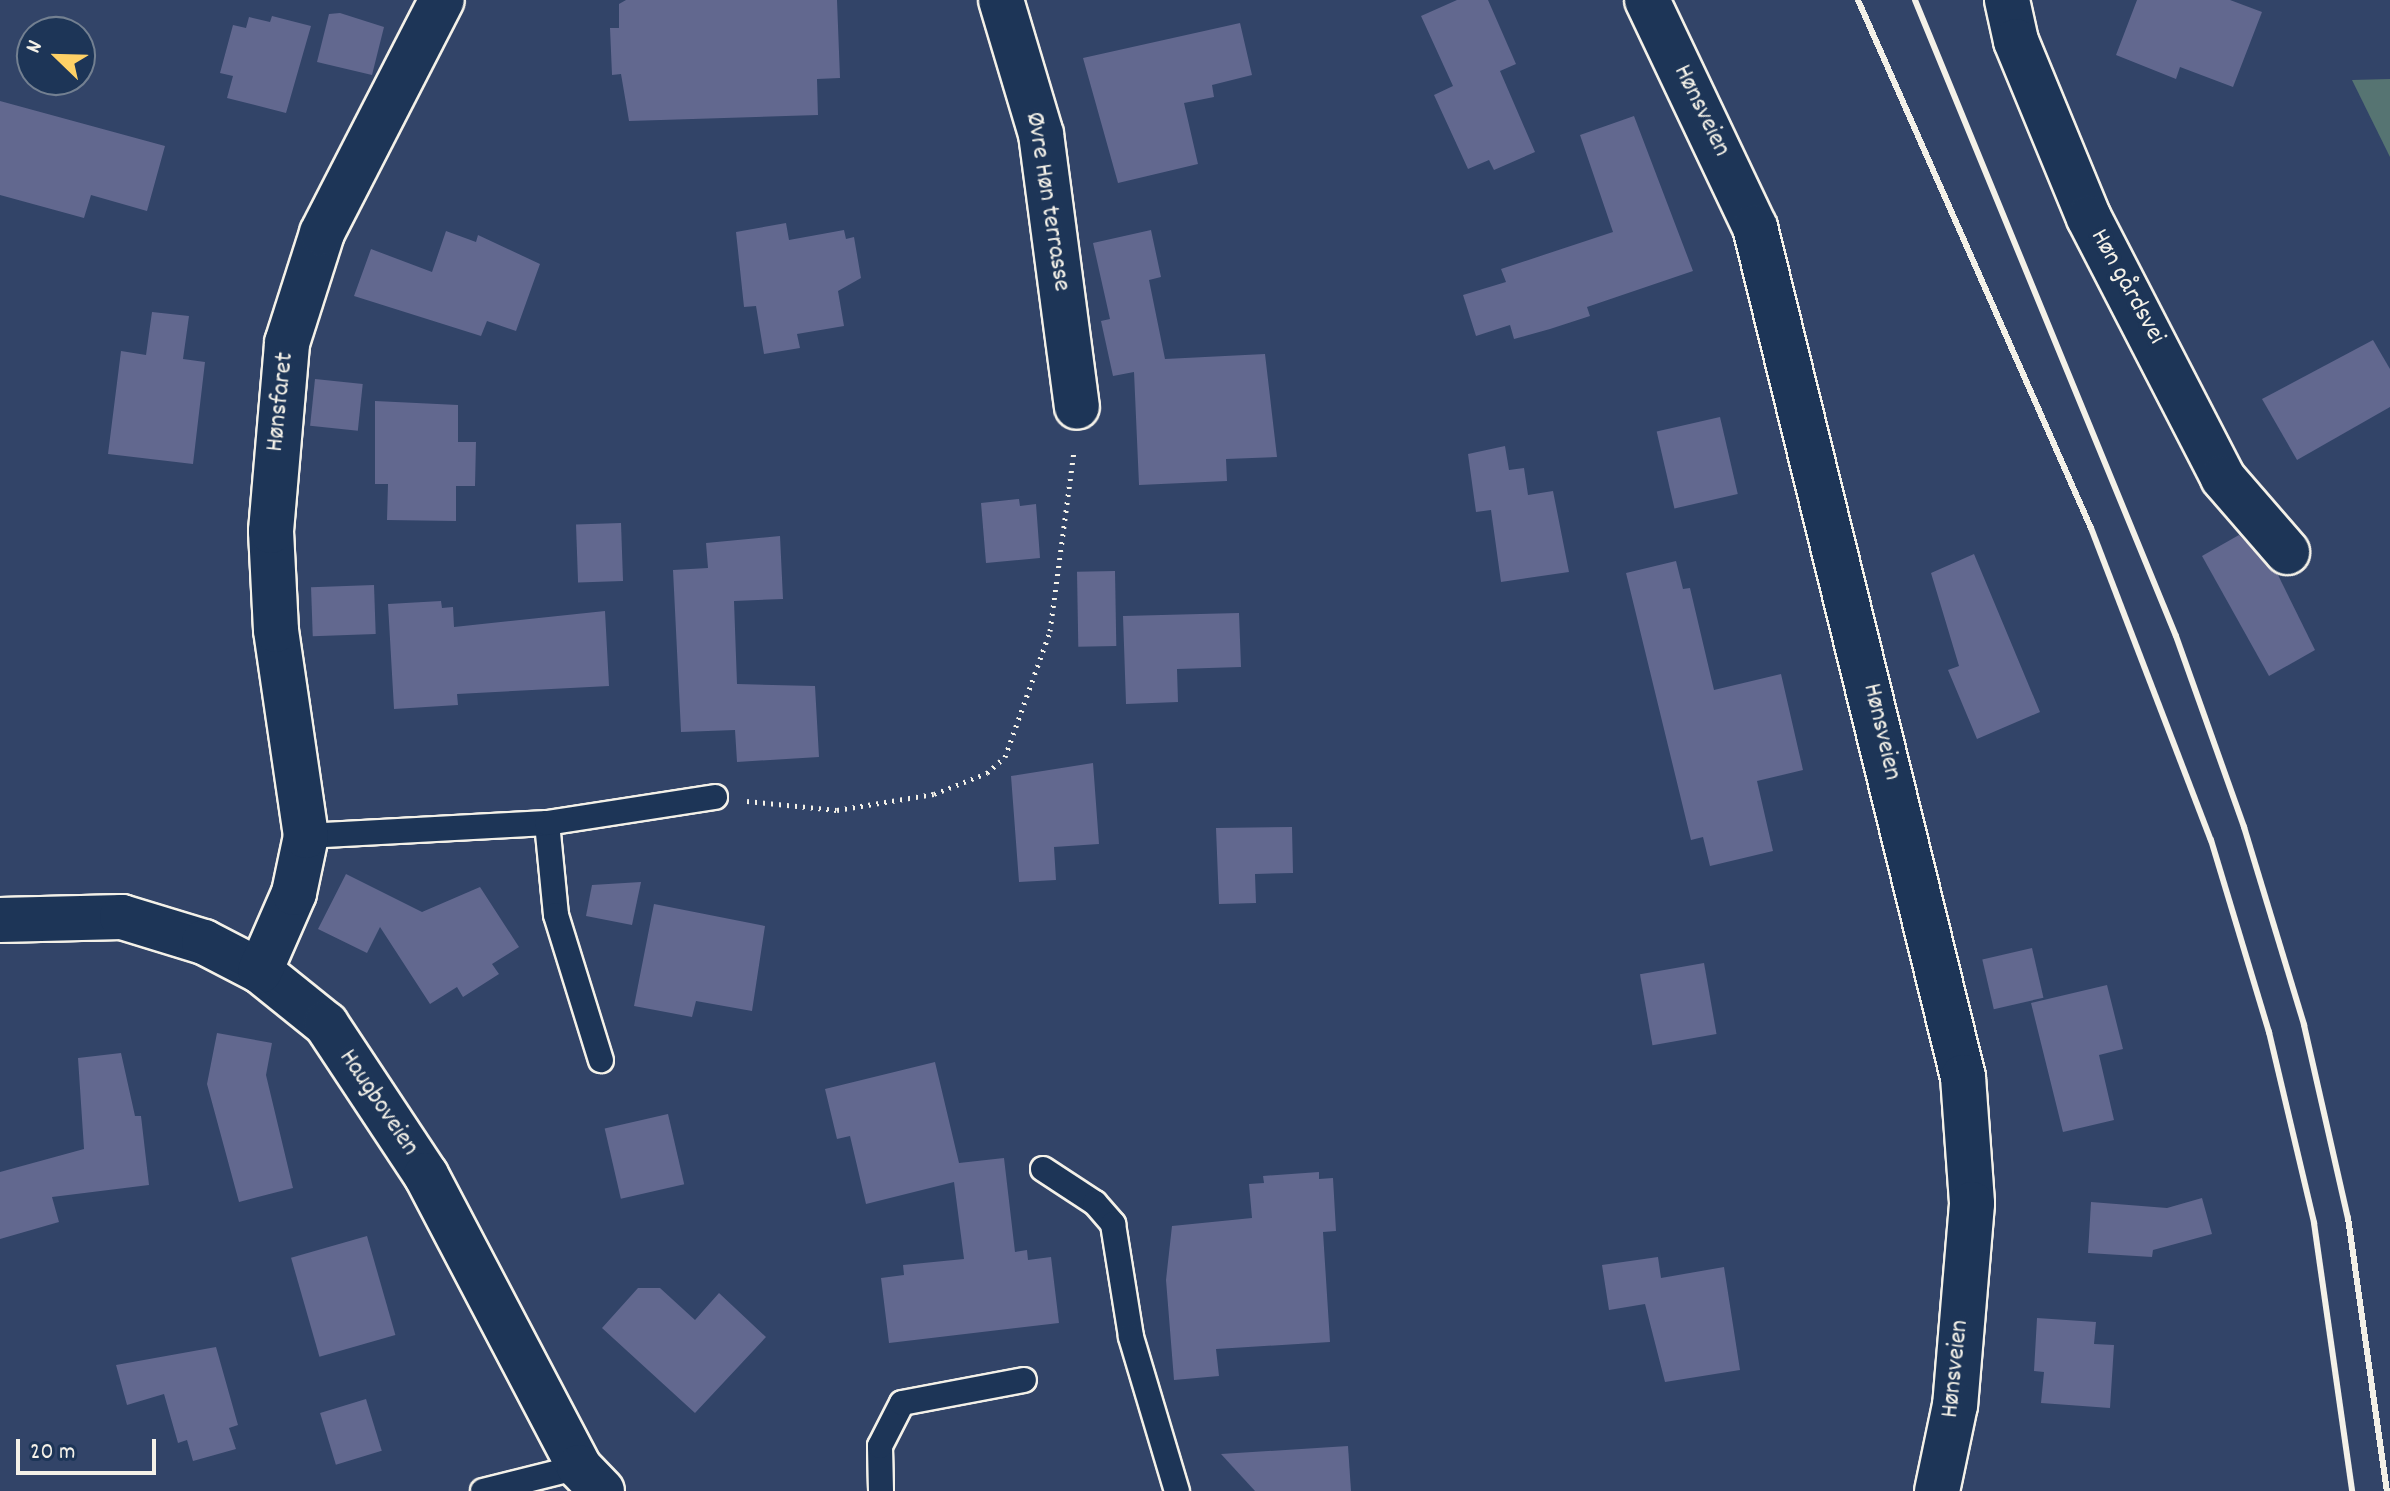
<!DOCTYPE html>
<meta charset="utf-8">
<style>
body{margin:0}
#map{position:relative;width:2390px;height:1491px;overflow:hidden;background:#324468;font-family:Dekko,sans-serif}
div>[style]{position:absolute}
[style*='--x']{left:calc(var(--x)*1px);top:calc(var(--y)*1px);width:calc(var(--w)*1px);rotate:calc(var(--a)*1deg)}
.green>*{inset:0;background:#567472}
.building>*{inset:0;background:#62688f;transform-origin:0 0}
.path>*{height:5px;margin-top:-2.5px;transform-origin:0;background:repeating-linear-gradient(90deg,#f4f1e8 0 2px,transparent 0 8px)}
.roads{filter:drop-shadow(2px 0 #f4f1e8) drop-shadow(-2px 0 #f4f1e8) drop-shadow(0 2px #f4f1e8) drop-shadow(0 -2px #f4f1e8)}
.service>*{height:24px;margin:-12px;padding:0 12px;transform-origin:12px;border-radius:12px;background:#1d3557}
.minor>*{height:44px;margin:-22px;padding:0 22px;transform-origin:22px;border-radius:22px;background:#1d3557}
.rail>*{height:6px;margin:-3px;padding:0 3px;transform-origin:3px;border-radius:3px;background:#f4f1e8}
span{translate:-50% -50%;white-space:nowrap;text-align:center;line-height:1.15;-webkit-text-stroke:8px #1d3557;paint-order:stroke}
.street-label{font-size:26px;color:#f4f1e8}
.north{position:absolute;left:16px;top:16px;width:80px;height:80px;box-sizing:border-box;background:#1d3557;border:2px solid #738091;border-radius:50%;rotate:293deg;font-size:22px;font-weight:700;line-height:32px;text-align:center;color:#f4f1e8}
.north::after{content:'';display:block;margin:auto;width:28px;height:36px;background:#ffd166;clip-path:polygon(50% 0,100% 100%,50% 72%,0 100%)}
.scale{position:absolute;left:16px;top:1439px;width:140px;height:36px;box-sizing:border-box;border:4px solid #f4f1e8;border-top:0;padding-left:10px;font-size:24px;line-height:28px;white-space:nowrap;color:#f4f1e8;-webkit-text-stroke:6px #1d3557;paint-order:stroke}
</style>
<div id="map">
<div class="green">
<i style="clip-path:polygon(2390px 79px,2390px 157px,2352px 80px)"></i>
</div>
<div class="building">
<i style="clip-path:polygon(626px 0,837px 0,840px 78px,817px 79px,818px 115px,629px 121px,621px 74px,612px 75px,610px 28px,619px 28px,619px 4px)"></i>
<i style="clip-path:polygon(1457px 0,1488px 0,1516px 64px,1500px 71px,1535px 152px,1494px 170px,1489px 160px,1468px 169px,1434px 95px,1453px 86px,1421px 16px)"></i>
<i style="clip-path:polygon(2137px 0,2230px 0,2262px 12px,2233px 87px,2180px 67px,2176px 79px,2116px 55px)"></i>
<i style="clip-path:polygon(340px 13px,384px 27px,372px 75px,317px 62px,329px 14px)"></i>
<i style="clip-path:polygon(272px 16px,311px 26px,286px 113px,227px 98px,233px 76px,220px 73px,233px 25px,246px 28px,249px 17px,270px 22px)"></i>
<i style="clip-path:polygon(1240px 23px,1252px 75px,1212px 85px,1214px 97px,1184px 103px,1198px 164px,1118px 183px,1083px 58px)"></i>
<i style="clip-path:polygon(0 101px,165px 146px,147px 211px,91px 195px,84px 218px,0 195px)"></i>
<i style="clip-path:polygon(1634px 116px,1693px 271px,1587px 307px,1590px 316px,1550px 329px,1514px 339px,1510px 325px,1476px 336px,1463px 295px,1506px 282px,1501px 269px,1613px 232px,1580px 135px)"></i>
<i style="clip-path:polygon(786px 223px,789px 240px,844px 230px,846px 239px,854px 237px,861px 278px,838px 291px,844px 326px,797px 334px,800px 348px,764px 354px,756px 306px,744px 307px,736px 232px)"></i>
<i style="clip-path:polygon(1151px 230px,1161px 277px,1149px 280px,1165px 359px,1265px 354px,1277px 457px,1226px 459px,1227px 481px,1139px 485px,1134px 372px,1113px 376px,1101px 321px,1110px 319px,1093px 243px)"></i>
<i style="clip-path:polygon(446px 231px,476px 242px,478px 235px,540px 264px,516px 331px,487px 321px,481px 336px,354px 296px,371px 249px,432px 272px)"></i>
<i style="clip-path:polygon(152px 312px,189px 316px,183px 359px,205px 362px,193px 464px,108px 454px,121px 351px,146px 355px)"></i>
<i style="clip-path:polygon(2373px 340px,2390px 369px,2390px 407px,2297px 460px,2262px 399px)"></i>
<i style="left:315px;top:379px;width:48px;height:47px;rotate:6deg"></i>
<i style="clip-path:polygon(375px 401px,458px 405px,458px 442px,476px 442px,475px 486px,456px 486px,456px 521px,387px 520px,388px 484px,375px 484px)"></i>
<i style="left:1720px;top:417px;width:79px;height:65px;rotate:77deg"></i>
<i style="clip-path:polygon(1505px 446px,1509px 470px,1524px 468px,1528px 495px,1553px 491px,1569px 572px,1501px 582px,1491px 510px,1476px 512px,1468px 454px)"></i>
<i style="clip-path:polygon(1019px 499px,1020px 506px,1036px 504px,1040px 558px,986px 563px,981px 503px)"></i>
<i style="left:621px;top:523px;width:58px;height:45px;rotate:88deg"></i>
<i style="clip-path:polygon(2239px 535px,2278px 575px,2315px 650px,2269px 676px,2202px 556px)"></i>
<i style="clip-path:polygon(780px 536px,783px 599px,734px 601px,737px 684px,815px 686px,819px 757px,737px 762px,735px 730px,681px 732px,673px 570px,708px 568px,706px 543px)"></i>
<i style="clip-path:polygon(1974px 554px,2040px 712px,1977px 739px,1948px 670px,1959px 666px,1931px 573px)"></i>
<i style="clip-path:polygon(1676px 561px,1683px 589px,1690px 588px,1714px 690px,1781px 674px,1803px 770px,1757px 781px,1773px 851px,1710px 866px,1703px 837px,1691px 840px,1626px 573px)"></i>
<i style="left:1115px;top:571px;width:75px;height:38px;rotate:89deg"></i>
<i style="left:374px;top:585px;width:49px;height:63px;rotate:88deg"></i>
<i style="clip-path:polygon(441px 601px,442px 608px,453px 607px,454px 627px,605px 611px,609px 686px,457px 694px,458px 705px,394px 709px,388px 604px)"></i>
<i style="clip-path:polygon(1239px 613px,1241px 667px,1177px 669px,1178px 702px,1126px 704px,1123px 616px)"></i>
<i style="clip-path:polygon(1093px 763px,1099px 844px,1054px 847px,1056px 880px,1019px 882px,1011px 776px)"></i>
<i style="clip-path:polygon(1292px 827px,1293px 873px,1255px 874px,1256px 903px,1219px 904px,1216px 828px)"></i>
<i style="clip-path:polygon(346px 874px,422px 912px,480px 887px,519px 947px,492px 964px,499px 974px,463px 997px,457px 987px,430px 1004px,380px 927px,367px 953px,318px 929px)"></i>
<i style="clip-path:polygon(641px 882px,632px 925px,586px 916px,592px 885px)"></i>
<i style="clip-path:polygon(654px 904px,765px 926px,752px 1011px,696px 1001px,692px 1017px,634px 1006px)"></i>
<i style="left:2032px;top:948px;width:51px;height:51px;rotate:77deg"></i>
<i style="left:1704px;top:963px;width:72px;height:65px;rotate:80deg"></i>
<i style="clip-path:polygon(2107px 985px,2123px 1049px,2099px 1055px,2114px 1120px,2063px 1132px,2031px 1003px)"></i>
<i style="clip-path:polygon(217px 1033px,272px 1043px,266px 1075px,293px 1188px,239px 1202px,207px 1084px)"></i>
<i style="clip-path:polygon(121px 1053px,135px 1116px,141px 1116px,149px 1185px,52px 1197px,59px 1222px,0 1239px,0 1172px,84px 1149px,78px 1058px)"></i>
<i style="clip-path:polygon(935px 1062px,959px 1163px,1004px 1158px,1015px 1252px,1027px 1250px,1028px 1260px,1051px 1257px,1059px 1323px,889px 1343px,881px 1278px,904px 1275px,903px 1265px,964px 1259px,954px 1182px,866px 1204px,850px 1136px,837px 1139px,825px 1089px)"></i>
<i style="left:668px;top:1114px;width:72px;height:65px;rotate:77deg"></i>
<i style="clip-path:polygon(1319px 1172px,1319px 1179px,1333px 1178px,1336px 1231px,1323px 1232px,1330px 1342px,1216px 1349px,1219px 1376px,1174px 1380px,1166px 1280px,1172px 1226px,1252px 1218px,1249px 1184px,1264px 1183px,1263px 1176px)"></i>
<i style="clip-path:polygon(2202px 1198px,2212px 1234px,2153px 1250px,2152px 1257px,2088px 1253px,2091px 1202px,2167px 1208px)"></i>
<i style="left:367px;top:1236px;width:103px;height:79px;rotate:74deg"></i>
<i style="clip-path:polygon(1658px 1257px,1661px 1278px,1724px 1267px,1740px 1370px,1665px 1382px,1645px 1304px,1609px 1310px,1602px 1265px)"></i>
<i style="clip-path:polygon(638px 1288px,660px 1288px,695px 1320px,719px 1293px,766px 1337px,695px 1413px,602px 1328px)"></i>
<i style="clip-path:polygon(2037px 1318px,2096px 1322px,2094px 1344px,2114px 1345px,2110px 1408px,2041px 1403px,2044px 1372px,2034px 1371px)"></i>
<i style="clip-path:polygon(216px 1347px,238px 1425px,229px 1428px,236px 1449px,193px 1461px,187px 1440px,178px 1443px,164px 1394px,127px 1405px,116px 1365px)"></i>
<i style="left:366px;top:1399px;width:54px;height:48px;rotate:73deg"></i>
<i style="clip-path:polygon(1348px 1446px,1351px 1491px,1255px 1491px,1221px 1454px)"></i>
</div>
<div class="path">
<i style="--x:747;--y:801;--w:90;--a:5.7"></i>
<i style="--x:837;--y:810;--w:98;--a:-9.4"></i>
<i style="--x:934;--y:794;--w:57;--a:-21.6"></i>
<i style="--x:987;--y:773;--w:24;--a:-42"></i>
<i style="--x:1005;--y:757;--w:134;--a:-70.3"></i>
<i style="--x:1050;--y:631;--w:182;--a:-82.4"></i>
</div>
<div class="roads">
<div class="service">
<i style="--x:547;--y:823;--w:92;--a:84.4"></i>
<i style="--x:556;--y:915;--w:152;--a:72.8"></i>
<i style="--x:306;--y:836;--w:241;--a:-3.1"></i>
<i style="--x:547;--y:823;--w:170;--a:-8.8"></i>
<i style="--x:1043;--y:1169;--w:62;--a:33.2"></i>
<i style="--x:1095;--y:1203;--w:28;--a:49"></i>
<i style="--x:1113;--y:1224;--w:114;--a:80.9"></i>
<i style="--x:1131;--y:1337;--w:161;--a:73.4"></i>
<i style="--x:483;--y:1491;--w:99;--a:-14"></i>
<i style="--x:881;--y:1491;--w:45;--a:-91.3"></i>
<i style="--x:880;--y:1446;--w:48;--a:-62.9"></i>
<i style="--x:902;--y:1403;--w:124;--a:-10.7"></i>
</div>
<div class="minor">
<i style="--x:1001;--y:0;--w:140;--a:73.4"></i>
<i style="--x:1041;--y:134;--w:275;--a:82.5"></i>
<i style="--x:1647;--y:0;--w:251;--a:64.6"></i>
<i style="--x:1755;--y:227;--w:875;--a:76.25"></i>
<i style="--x:1963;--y:1077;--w:127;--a:85.9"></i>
<i style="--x:1972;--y:1204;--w:202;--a:94.8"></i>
<i style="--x:1955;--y:1405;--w:88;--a:101.8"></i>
<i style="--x:2007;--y:0;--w:42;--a:77.6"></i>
<i style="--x:2016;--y:41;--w:191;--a:67.6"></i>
<i style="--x:2089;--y:218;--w:292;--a:62.7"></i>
<i style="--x:2223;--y:478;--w:98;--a:49.1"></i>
<i style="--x:0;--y:920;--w:122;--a:-1.4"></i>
<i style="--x:122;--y:917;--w:86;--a:17"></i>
<i style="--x:204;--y:942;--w:63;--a:27.4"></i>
<i style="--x:260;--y:971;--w:85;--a:38.8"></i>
<i style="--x:326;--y:1024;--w:181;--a:56.5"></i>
<i style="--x:426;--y:1175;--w:330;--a:62.3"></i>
<i style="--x:579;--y:1467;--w:33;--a:46"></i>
<i style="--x:260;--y:971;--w:85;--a:-66.4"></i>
<i style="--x:294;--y:893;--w:58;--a:-78.1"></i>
<i style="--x:306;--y:836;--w:208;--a:-98.3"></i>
<i style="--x:276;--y:630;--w:99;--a:-92.9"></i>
<i style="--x:271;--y:531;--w:189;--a:-85.1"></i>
<i style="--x:287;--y:343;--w:115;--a:-72.3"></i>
<i style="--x:322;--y:233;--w:262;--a:-62.8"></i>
</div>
</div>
<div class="rail">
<i style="--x:1858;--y:0;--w:577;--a:66.19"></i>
<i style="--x:2091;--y:528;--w:334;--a:69"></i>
<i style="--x:2211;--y:840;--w:201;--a:73.2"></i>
<i style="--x:2269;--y:1032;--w:196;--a:76.7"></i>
<i style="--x:2314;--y:1223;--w:271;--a:81.9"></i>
<i style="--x:1915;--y:0;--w:687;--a:67.69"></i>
<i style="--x:2176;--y:636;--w:203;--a:70.4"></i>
<i style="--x:2244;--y:827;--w:207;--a:73.1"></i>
<i style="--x:2304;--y:1025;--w:198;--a:77.2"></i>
<i style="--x:2348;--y:1218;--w:276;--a:81.9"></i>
</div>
<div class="street-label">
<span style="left:1701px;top:111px;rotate:64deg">Hønsveien</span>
<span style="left:1047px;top:202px;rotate:81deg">Øvre Høn terrasse</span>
<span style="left:2127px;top:287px;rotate:61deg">Høn gårdsvei</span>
<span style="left:281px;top:402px;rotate:-84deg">Hønsfaret</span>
<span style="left:1881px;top:732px;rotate:77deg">Hønsveien</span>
<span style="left:378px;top:1103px;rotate:56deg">Haugboveien</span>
<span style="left:1956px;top:1369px;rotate:-84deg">Hønsveien</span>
</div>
<div class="north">N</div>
<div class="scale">20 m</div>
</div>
